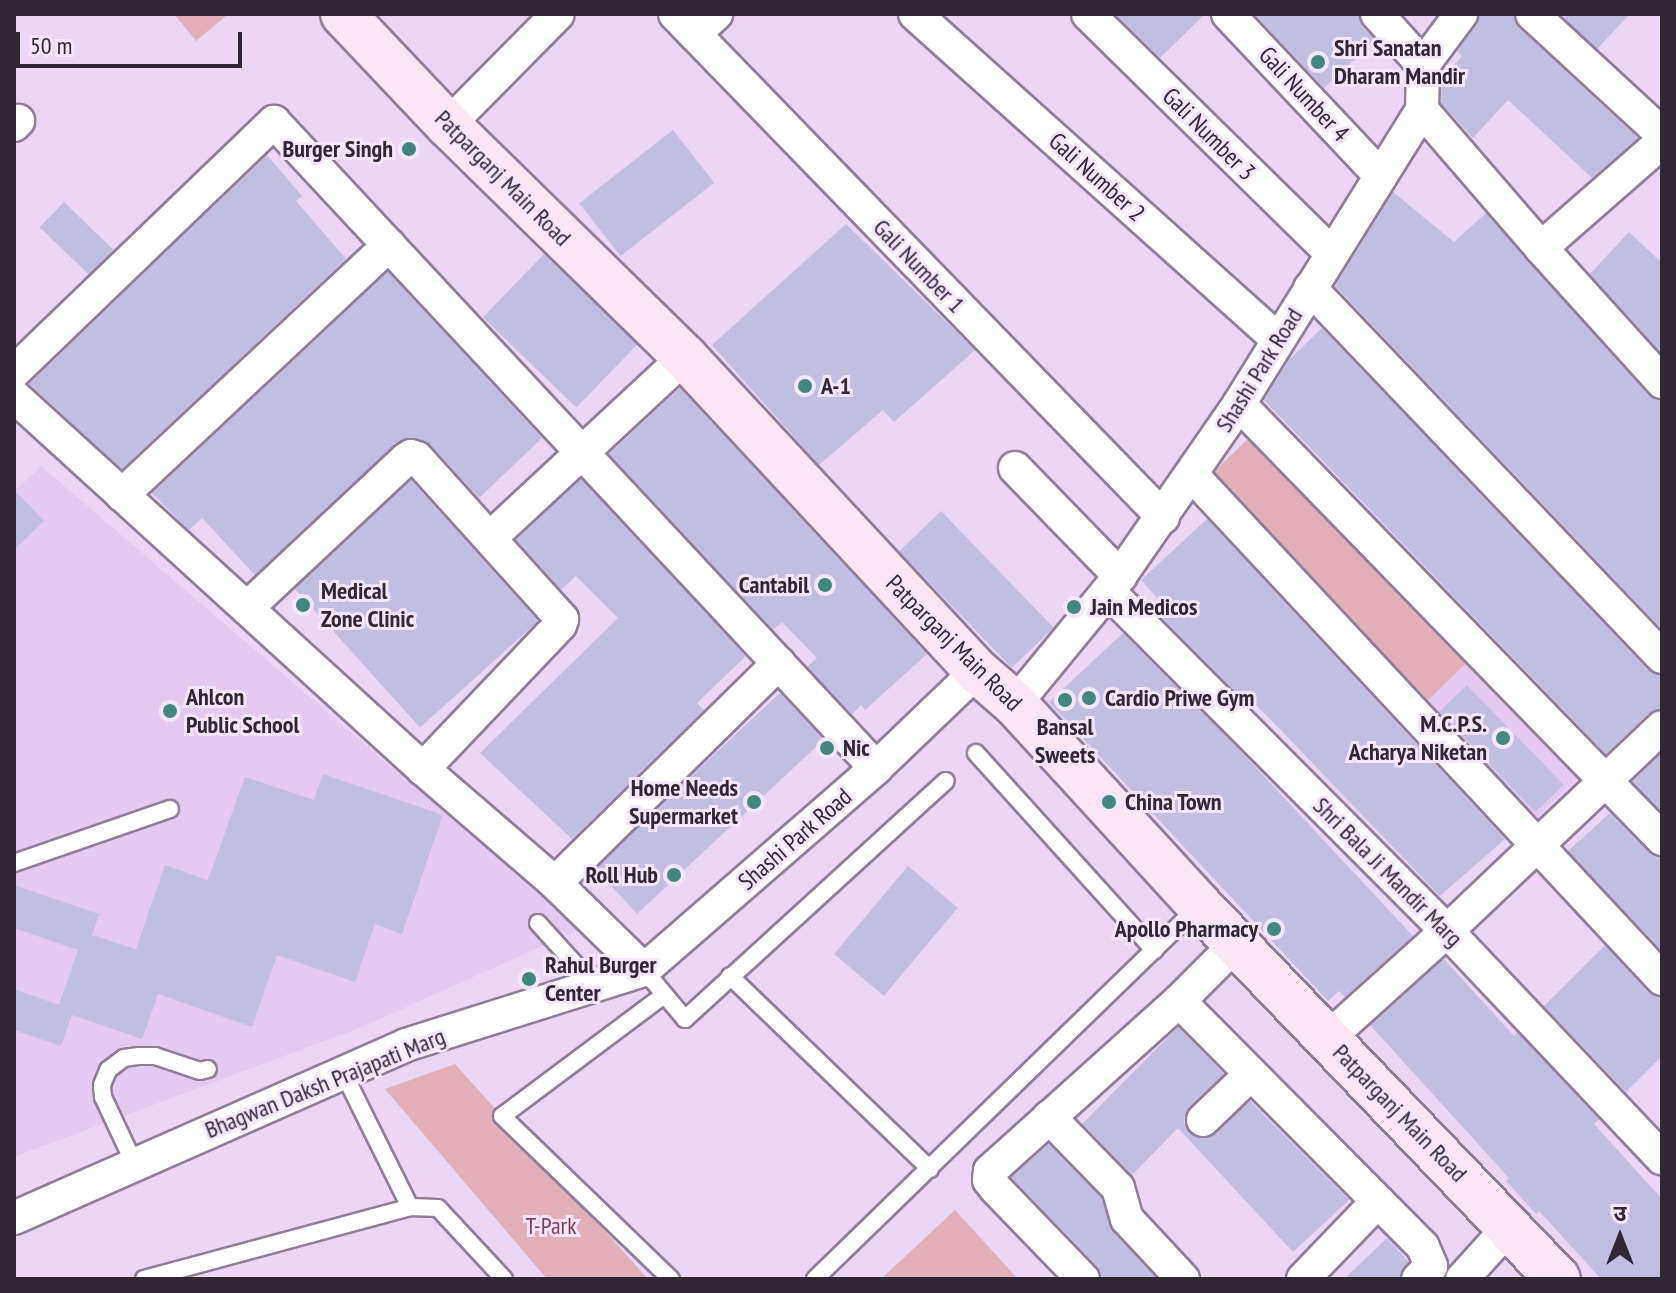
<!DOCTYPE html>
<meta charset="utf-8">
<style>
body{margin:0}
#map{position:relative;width:1676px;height:1293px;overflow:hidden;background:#ebd6f6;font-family:"PT Sans Narrow","Noto Sans Devanagari",sans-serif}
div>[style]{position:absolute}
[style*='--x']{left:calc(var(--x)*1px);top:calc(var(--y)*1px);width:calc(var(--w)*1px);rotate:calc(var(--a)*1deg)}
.built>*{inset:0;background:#e4caf0;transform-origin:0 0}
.green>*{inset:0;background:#e0afb8;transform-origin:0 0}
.building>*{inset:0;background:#c1bee1;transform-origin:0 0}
.roads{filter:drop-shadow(2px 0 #907c99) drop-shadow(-2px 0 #907c99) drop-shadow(0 2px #907c99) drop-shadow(0 -2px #907c99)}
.lane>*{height:16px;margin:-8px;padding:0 8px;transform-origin:8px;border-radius:8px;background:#fff}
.street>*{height:32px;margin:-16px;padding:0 16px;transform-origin:16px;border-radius:16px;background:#fff}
.secondary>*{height:44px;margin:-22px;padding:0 22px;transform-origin:22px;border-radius:22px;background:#fce6f4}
.dots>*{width:22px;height:22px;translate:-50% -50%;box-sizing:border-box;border:4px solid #f6e5ff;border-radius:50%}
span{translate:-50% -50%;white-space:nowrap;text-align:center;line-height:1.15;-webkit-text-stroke:6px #f6e5ff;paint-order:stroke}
.poi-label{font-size:24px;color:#2f2733;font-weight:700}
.left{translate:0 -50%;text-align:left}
.right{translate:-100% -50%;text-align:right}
.street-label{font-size:24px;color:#2f2733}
.park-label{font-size:24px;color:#7f3d4d}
.frame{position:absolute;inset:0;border:16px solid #2f2733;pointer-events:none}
.north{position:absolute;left:1580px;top:1197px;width:80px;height:80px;-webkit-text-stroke:6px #f6e5ff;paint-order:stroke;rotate:0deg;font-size:22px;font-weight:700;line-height:32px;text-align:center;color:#2f2733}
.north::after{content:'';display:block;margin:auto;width:28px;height:36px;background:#2f2733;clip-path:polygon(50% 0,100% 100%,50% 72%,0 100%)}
.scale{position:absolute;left:16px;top:32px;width:226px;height:36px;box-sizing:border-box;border:4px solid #2f2733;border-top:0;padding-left:10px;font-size:24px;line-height:28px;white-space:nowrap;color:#2f2733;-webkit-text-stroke:6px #f6e5ff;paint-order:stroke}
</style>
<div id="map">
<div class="built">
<i style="clip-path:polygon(41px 466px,580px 929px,362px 1027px,14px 1157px,14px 492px)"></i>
<i style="left:1471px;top:658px;width:161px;height:64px;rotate:46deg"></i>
</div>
<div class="green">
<i style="clip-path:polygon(174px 14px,228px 14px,196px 41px)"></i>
<i style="left:1255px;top:432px;width:313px;height:62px;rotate:46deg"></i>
<i style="clip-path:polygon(455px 1064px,648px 1279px,547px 1279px,385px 1089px)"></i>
<i style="clip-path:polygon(955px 1210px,1018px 1279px,881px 1279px)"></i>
</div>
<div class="building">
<i style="clip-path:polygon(1115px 14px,1205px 14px,1160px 58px)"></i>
<i style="clip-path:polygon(1254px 14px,1359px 14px,1362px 26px,1375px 40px,1324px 88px)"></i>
<i style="clip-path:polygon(1481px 14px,1514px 14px,1519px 28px,1638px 138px,1592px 178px,1508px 100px,1473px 138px,1441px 103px,1442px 79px,1462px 56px,1457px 51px)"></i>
<i style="clip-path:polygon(1568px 14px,1630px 14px,1597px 49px,1564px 18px)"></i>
<i style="left:673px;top:130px;width:67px;height:119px;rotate:52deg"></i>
<i style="clip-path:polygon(267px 155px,302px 196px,296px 201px,346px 259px,122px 469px,29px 384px)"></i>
<i style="clip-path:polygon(1393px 192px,1454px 242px,1486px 213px,1648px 395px,1662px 400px,1662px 629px,1335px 286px)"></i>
<i style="left:64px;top:202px;width:69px;height:35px;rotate:44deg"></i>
<i style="clip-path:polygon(846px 224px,975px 350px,894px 422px,883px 410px,819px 465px,712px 345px)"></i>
<i style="clip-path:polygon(1629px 232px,1662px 263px,1662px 354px,1590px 274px)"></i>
<i style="left:544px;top:254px;width:130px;height:88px;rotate:44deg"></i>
<i style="clip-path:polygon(388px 272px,542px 438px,479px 498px,431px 445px,416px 438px,401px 440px,255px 575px,202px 518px,189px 530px,152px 493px)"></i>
<i style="clip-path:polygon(1322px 328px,1648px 670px,1662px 675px,1662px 709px,1649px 713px,1606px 754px,1264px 400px,1289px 360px)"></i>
<i style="clip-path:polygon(680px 388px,927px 654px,865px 710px,861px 705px,852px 714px,807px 667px,817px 658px,782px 622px,773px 630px,609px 454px)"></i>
<i style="clip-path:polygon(581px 479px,746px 656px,697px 703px,704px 710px,572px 839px,480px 753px,618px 618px,576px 576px,561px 590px,516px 540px)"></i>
<i style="left:411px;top:480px;width:190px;height:159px;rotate:48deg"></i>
<i style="clip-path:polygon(14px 490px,44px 521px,14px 550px)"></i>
<i style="left:941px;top:511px;width:162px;height:58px;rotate:46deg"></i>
<i style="clip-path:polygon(1207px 519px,1505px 839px,1440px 896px,1271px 720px,1251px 700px,1247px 704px,1151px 607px,1159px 600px,1141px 580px)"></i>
<i style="clip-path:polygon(1123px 633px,1232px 742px,1413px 936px,1345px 997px,1339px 991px,1328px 1001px,1049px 702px)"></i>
<i style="left:1467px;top:685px;width:139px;height:39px;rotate:46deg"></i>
<i style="left:780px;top:693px;width:64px;height:255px;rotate:47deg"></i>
<i style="clip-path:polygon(1662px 753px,1662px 812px,1632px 781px)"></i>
<i style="clip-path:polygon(323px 774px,443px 815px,402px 934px,375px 924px,355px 982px,277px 955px,252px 1027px,158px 994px,142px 1039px,72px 1015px,61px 1046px,14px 1030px,14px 989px,59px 1005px,78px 950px,14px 928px,14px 885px,99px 914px,92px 935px,136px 949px,165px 865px,208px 880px,245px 777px,314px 800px)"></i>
<i style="clip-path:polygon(1610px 813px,1648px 852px,1662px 857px,1662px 951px,1568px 851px)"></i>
<i style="left:908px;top:866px;width:65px;height:115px;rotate:40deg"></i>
<i style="clip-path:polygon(1605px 945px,1648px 992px,1662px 997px,1662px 1056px,1626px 1092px,1544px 1006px)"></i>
<i style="clip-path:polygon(1444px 959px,1514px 1036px,1517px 1032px,1599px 1119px,1594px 1124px,1662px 1199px,1662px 1279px,1601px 1279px,1539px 1211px,1536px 1214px,1506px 1181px,1509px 1178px,1370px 1025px)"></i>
<i style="clip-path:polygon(1178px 1027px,1224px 1074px,1185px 1114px,1184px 1124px,1190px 1134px,1208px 1138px,1250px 1101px,1349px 1200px,1293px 1252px,1178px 1128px,1132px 1175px,1082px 1124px)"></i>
<i style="clip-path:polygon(1049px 1144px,1101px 1198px,1113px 1231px,1157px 1279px,1101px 1279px,1097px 1266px,1011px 1177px)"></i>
<i style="clip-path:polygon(1387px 1238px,1409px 1262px,1400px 1279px,1344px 1279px)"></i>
</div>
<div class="roads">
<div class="lane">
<i style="--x:976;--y:753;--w:266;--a:47.9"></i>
<i style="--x:14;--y:863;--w:165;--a:-19.1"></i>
<i style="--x:538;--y:923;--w:85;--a:47.9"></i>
<i style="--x:644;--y:970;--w:64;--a:50.1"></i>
<i style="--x:685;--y:1019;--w:353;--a:-42.4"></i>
<i style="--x:730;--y:976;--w:278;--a:44"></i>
<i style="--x:664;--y:995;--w:202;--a:143.2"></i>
<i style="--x:502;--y:1116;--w:235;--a:44"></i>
<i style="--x:343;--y:1072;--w:151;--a:63.6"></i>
<i style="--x:410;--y:1207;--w:28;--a:2"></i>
<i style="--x:438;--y:1208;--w:97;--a:47.1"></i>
<i style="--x:134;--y:1163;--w:73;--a:-115.2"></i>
<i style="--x:103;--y:1097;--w:12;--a:-95"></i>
<i style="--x:102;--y:1085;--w:16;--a:-68"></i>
<i style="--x:108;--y:1070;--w:20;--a:-37"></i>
<i style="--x:124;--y:1058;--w:15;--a:-8"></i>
<i style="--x:139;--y:1056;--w:16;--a:0"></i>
<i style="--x:155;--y:1056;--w:47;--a:18.4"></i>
<i style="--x:200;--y:1071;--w:8;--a:-14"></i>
<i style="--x:144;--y:1279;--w:276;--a:-15.1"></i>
<i style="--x:815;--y:1279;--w:534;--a:-44.17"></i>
</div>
<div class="street">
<i style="--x:675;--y:14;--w:701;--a:45.87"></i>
<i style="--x:915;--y:14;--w:488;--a:41.9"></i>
<i style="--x:1088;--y:14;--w:341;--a:44.5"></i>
<i style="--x:1228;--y:14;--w:220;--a:46.7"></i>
<i style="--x:1377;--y:14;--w:69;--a:48"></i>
<i style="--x:1532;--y:14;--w:177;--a:42.7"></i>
<i style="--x:694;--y:34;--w:30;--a:-42"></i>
<i style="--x:1422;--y:110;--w:182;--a:49.2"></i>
<i style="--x:14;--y:125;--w:6;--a:-45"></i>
<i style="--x:448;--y:125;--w:156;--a:-45.3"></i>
<i style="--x:1662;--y:142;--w:161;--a:138.8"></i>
<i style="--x:1541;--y:248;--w:181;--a:47.9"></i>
<i style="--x:1310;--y:288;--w:510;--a:46.35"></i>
<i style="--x:14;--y:372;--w:361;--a:-43.9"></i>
<i style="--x:274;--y:122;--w:883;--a:47.02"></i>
<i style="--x:14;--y:396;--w:554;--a:42.36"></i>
<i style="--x:423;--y:769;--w:174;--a:40.8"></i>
<i style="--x:555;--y:883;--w:124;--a:44.3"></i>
<i style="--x:1239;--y:404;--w:607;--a:45.8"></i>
<i style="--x:1015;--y:468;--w:151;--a:45.8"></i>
<i style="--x:1192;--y:475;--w:689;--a:47"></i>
<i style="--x:122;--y:495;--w:366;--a:-43.1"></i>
<i style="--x:490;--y:538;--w:266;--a:-42.9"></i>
<i style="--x:1108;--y:591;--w:480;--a:45.1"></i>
<i style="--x:1447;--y:931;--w:313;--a:46.6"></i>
<i style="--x:247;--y:608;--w:216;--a:-43.1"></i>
<i style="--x:405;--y:460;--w:7;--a:-34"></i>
<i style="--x:411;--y:456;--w:6;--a:18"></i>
<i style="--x:417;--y:458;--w:217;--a:48"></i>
<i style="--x:562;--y:619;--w:6;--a:108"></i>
<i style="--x:560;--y:625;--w:199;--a:133.6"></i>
<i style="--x:1015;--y:704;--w:166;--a:-50.6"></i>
<i style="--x:1120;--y:576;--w:209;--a:-55.3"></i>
<i style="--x:1239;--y:404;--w:346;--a:-58.1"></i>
<i style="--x:1422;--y:110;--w:45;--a:-88.7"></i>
<i style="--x:1423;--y:65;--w:64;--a:-53.3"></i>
<i style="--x:555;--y:883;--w:314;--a:-44.5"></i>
<i style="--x:1179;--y:1001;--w:346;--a:45.2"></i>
<i style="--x:1423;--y:1247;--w:21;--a:67"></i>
<i style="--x:1431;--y:1266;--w:18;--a:135"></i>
<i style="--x:1328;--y:1038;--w:160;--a:-42"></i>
<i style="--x:1447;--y:931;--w:296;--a:-43.5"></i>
<i style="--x:1049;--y:1117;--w:99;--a:45.8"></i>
<i style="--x:1118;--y:1188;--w:32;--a:74"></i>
<i style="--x:1127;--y:1219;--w:82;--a:47"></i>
<i style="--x:1203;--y:1120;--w:66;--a:-43.8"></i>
<i style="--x:14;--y:1218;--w:428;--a:-23.8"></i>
<i style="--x:406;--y:1045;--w:250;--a:-17.5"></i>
<i style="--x:644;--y:970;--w:308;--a:-41"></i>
<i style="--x:876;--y:768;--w:140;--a:-43.8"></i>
<i style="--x:1083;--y:1279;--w:125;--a:-134"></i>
<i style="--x:996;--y:1189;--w:11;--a:-128"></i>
<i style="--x:989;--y:1180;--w:9;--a:-84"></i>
<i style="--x:990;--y:1171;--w:254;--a:-42"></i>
<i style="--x:1179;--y:1001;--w:81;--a:-45"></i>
<i style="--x:1303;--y:1279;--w:108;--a:-46.1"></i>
<i style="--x:1462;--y:1279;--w:70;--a:-47.9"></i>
</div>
<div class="secondary">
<i style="--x:343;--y:14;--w:153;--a:46.6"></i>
<i style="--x:448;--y:125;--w:332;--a:44.4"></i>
<i style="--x:685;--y:357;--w:429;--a:47.1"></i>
<i style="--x:977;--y:671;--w:50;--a:41"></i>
<i style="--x:1015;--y:704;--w:273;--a:47.5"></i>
<i style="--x:1199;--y:905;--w:518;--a:46.17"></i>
</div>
</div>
<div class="dots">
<i style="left:1318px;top:62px;background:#418780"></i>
<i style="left:409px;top:149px;background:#418780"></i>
<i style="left:805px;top:386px;background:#418780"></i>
<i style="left:825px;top:585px;background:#418780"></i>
<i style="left:303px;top:605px;background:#418780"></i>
<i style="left:1074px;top:607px;background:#418780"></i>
<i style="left:1089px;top:698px;background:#418780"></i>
<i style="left:1065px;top:700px;background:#418780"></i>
<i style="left:170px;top:711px;background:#418780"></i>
<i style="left:1503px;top:738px;background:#418780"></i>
<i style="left:827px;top:748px;background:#418780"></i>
<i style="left:754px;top:802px;background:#418780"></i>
<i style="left:1109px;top:802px;background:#418780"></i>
<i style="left:674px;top:875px;background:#418780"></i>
<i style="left:1274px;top:929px;background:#418780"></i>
<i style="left:529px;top:979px;background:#418780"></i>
</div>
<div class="poi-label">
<span class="left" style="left:1334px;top:62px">Shri Sanatan<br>Dharam Mandir</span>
<span class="right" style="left:393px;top:149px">Burger Singh</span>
<span class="left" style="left:821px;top:386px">A-1</span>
<span class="right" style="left:809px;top:585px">Cantabil</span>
<span class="left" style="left:321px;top:605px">Medical<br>Zone Clinic</span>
<span class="left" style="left:1090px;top:607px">Jain Medicos</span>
<span class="left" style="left:186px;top:711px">Ahlcon<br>Public School</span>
<span class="left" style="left:1105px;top:698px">Cardio Priwe Gym</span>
<span class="right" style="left:1487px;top:738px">M.C.P.S.<br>Acharya Niketan</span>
<span style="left:1065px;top:741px">Bansal<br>Sweets</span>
<span class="left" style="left:843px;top:748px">Nic</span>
<span class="right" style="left:738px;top:802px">Home Needs<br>Supermarket</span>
<span class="left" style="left:1125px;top:802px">China Town</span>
<span class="right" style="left:658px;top:875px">Roll Hub</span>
<span class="right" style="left:1258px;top:929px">Apollo Pharmacy</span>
<span class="left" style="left:545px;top:979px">Rahul Burger<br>Center</span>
</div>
<div class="street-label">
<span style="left:1304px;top:94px;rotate:47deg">Gali Number 4</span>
<span style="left:1209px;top:134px;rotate:45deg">Gali Number 3</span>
<span style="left:1097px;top:177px;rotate:42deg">Gali Number 2</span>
<span style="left:503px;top:178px;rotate:45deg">Patparganj Main Road</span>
<span style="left:919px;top:266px;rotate:46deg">Gali Number 1</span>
<span style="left:1259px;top:370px;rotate:-58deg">Shashi Park Road</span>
<span style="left:954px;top:643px;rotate:45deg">Patparganj Main Road</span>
<span style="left:795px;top:839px;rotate:-41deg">Shashi Park Road</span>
<span style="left:1388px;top:872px;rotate:45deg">Shri Bala Ji Mandir Marg</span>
<span style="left:325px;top:1083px;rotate:-22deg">Bhagwan Daksh Prajapati Marg</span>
<span style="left:1400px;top:1113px;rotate:46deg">Patparganj Main Road</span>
</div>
<div class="park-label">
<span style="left:551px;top:1226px">T-Park</span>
</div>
<div class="frame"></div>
<div class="north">उ</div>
<div class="scale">50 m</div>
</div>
